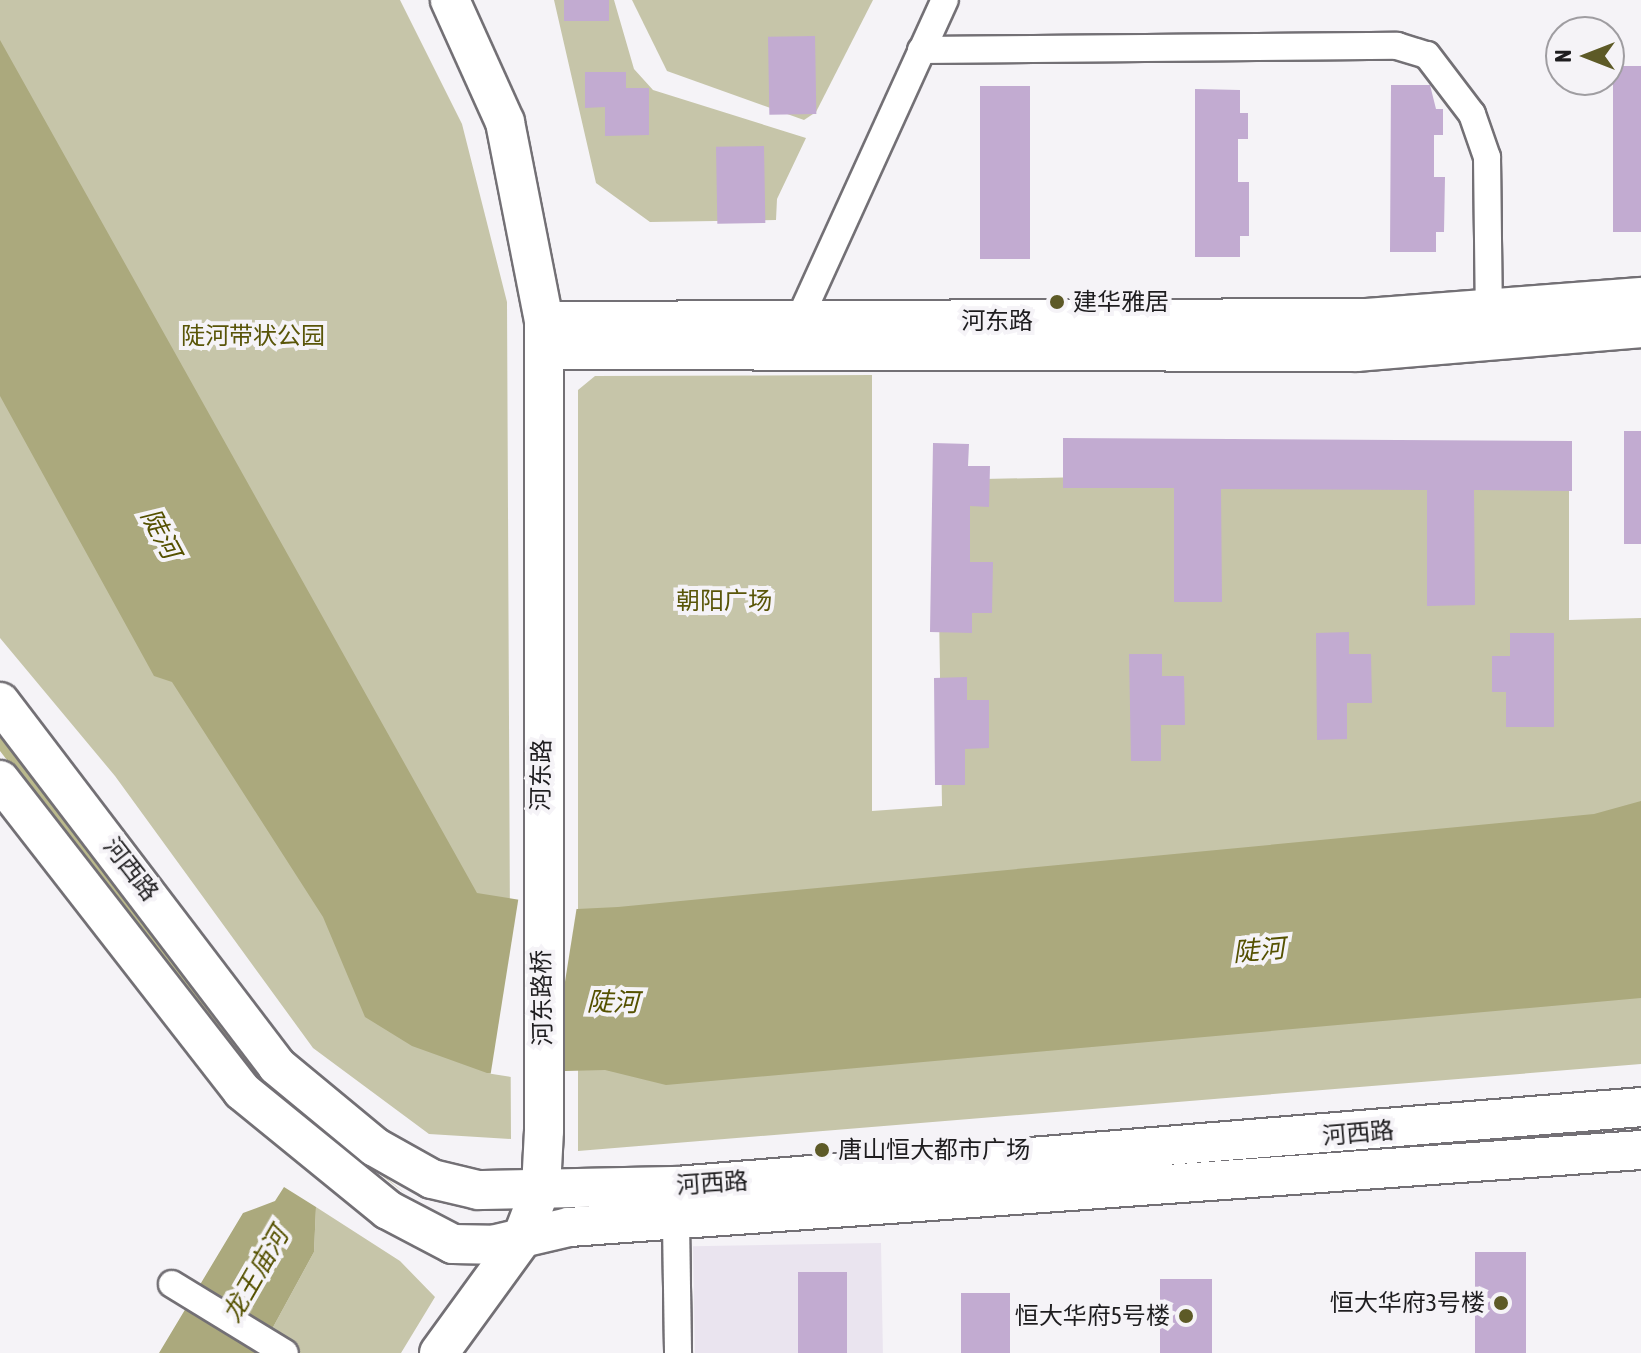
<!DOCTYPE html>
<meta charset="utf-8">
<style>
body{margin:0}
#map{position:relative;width:1641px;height:1353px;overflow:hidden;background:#f5f3f7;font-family:"Asap Condensed","Noto Sans SC",sans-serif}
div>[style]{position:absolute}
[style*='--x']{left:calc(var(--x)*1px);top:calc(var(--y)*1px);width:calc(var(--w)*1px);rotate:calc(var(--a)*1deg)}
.built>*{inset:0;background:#eae4ef;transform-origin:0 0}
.green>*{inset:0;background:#c6c5a9}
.forest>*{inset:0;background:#bab98d}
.water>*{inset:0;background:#aba97d}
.pier>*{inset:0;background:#f5f3f7;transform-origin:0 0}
.building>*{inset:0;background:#c2abd1;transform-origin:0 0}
.roads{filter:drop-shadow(2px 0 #737075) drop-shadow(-2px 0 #737075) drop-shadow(0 2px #737075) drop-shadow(0 -2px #737075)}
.street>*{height:26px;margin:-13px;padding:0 13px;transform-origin:13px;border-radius:13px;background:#fff}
.secondary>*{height:38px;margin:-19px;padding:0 19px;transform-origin:19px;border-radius:19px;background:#fff}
.dots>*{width:22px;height:22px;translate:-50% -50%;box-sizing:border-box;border:4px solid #f5f3f7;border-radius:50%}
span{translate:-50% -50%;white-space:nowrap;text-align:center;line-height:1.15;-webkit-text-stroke:8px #f5f3f7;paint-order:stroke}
.poi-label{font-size:24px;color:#1e1d1f}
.left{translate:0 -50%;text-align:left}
.right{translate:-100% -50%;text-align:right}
.street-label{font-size:24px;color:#1e1d1f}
.park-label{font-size:24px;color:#595508}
.water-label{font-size:26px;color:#555101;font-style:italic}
.north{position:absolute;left:1545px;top:16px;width:80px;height:80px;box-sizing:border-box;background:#f5f3f7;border:2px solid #9f9da1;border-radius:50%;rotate:270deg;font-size:22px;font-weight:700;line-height:32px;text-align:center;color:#1e1d1f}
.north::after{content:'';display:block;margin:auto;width:28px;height:36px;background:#5d5a27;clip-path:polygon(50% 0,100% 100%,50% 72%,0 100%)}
</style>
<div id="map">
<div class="built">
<i style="left:881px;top:1243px;width:110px;height:188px;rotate:89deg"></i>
</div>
<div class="green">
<i style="clip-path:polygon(0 0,400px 0,462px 124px,507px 302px,511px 1139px,429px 1134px,313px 1048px,115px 776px,0 638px)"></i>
<i style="clip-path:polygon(554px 0,614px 0,634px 69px,653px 90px,806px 138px,777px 199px,776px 220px,650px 222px,596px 183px)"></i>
<i style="clip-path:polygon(632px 0,873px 0,816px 112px,804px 120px,667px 71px)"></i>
<i style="clip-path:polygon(872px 375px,872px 811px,942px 806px,937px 480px,1569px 467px,1569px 620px,1641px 618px,1641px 1064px,578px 1151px,578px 390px,595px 376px)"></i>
<i style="clip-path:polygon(316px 1207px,400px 1261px,435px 1297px,401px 1353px,259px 1353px,314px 1252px)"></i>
</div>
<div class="forest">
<i style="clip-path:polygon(0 731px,288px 1099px,406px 1194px,248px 1073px,0 751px)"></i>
</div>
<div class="water">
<i style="clip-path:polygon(0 40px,477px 893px,577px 909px,618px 907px,1594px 814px,1641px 801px,1641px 998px,666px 1085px,605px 1070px,487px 1073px,412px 1046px,365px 1017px,323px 917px,172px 682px,154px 676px,0 396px)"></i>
<i style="clip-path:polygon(284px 1187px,316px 1207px,314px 1252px,259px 1353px,159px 1353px,243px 1213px,275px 1201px)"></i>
</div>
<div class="pier">
<i style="left:519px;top:895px;width:59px;height:181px;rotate:9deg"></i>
</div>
<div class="building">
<i style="left:564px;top:0;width:45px;height:21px"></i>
<i style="left:815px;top:36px;width:78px;height:47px;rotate:89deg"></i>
<i style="left:1613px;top:66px;width:28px;height:166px"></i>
<i style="clip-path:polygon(585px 72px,626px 72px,626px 88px,649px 88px,649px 135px,605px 136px,605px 107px,585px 108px)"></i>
<i style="clip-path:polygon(1391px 85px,1430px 85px,1436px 109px,1443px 109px,1443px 135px,1434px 135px,1434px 177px,1445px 177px,1444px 232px,1436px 232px,1436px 252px,1390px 252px)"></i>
<i style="left:1030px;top:86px;width:173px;height:50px;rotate:90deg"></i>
<i style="clip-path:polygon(1195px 89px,1240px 90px,1240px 113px,1248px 113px,1248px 139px,1238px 139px,1238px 182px,1249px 182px,1249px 236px,1240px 236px,1240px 257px,1195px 257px)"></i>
<i style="left:764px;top:146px;width:77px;height:48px;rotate:89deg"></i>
<i style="left:1624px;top:431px;width:17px;height:113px"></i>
<i style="clip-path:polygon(1063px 438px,1572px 441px,1572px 491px,1474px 490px,1475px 605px,1427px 606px,1427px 490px,1221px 489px,1222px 602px,1174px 602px,1174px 488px,1063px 488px)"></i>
<i style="clip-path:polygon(933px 443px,969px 444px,968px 466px,990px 466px,989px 507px,970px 506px,970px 562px,993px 562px,992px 613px,972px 613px,972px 633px,930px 632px)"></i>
<i style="clip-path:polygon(1349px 632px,1349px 654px,1371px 654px,1372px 703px,1347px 703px,1347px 739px,1317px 740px,1316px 633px)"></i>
<i style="clip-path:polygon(1510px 633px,1554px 633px,1554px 727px,1506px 727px,1506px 692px,1492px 692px,1492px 656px,1510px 656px)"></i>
<i style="clip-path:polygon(1129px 654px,1162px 654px,1162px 676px,1184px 676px,1185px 725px,1161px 725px,1161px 761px,1131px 761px)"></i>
<i style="clip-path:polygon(967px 677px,967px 700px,989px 700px,989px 748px,965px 749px,965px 785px,935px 785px,934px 678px)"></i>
<i style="left:1475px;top:1252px;width:51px;height:101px"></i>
<i style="left:798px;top:1272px;width:49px;height:81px"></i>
<i style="left:1160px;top:1279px;width:52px;height:74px"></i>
<i style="left:961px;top:1293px;width:49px;height:60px"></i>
</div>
<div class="roads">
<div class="street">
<i style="--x:921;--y:50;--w:476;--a:-0.5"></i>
<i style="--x:1397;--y:46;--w:31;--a:17"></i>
<i style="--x:1427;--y:55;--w:74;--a:52.7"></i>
<i style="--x:1472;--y:114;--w:46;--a:70.8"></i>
<i style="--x:1487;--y:157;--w:155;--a:89.3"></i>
<i style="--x:798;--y:322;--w:354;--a:-65.5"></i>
<i style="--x:676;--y:1223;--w:130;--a:89.1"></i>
<i style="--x:172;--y:1284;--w:132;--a:31.4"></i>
</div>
<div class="secondary">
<i style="--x:544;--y:321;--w:822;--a:-0.21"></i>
<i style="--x:1366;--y:318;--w:276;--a:-4.4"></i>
<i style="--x:547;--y:350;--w:810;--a:0.14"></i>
<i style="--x:1357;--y:352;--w:285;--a:-4.8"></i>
<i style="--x:0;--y:702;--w:457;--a:52.7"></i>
<i style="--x:277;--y:1066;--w:127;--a:39.6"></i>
<i style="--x:375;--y:1147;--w:65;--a:29.3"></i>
<i style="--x:432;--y:1179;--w:47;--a:13.4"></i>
<i style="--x:478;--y:1190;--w:199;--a:-1.2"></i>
<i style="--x:677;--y:1186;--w:967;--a:-4.68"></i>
<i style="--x:0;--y:780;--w:394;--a:52.1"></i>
<i style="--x:242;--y:1091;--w:188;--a:39.2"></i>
<i style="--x:388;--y:1210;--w:73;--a:27.6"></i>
<i style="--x:453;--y:1244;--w:39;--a:1"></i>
<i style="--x:492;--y:1245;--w:79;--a:-13.2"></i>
<i style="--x:569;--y:1227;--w:1075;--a:-4.11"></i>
<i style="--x:439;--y:1353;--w:140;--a:-54"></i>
<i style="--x:521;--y:1240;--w:56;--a:-69"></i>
<i style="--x:541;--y:1188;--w:57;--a:-87"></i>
<i style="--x:544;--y:1131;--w:810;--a:-90"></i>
<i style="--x:544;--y:321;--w:203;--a:-101.1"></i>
<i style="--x:505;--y:122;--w:134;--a:-114.3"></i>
</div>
</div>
<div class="dots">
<i style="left:1057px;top:302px;background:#5d5a27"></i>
<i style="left:822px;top:1150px;background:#5d5a27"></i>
<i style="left:1501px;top:1303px;background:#5d5a27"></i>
<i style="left:1186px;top:1316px;background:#5d5a27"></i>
</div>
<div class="poi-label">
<span class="left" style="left:1073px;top:302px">建华雅居</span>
<span class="left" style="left:838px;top:1150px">唐山恒大都市广场</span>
<span class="right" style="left:1485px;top:1303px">恒大华府3号楼</span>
<span class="right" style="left:1170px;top:1316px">恒大华府5号楼</span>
</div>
<div class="street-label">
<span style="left:997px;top:321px">河东路</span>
<span style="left:541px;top:775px;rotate:-89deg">河东路</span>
<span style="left:131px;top:869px;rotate:52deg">河西路</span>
<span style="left:542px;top:998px;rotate:-91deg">河东路桥</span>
<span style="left:1358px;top:1133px;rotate:-5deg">河西路</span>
<span style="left:712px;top:1183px;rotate:-4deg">河西路</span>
</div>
<div class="park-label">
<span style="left:253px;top:336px">陡河带状公园</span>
<span style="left:724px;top:601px">朝阳广场</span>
</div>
<div class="water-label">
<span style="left:160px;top:534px;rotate:62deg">陡河</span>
<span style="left:1259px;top:951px;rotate:-5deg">陡河</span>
<span style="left:613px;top:1003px;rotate:1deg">陡河</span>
<span style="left:256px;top:1275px;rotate:-60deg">龙王庙河</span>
</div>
<div class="north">N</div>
</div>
